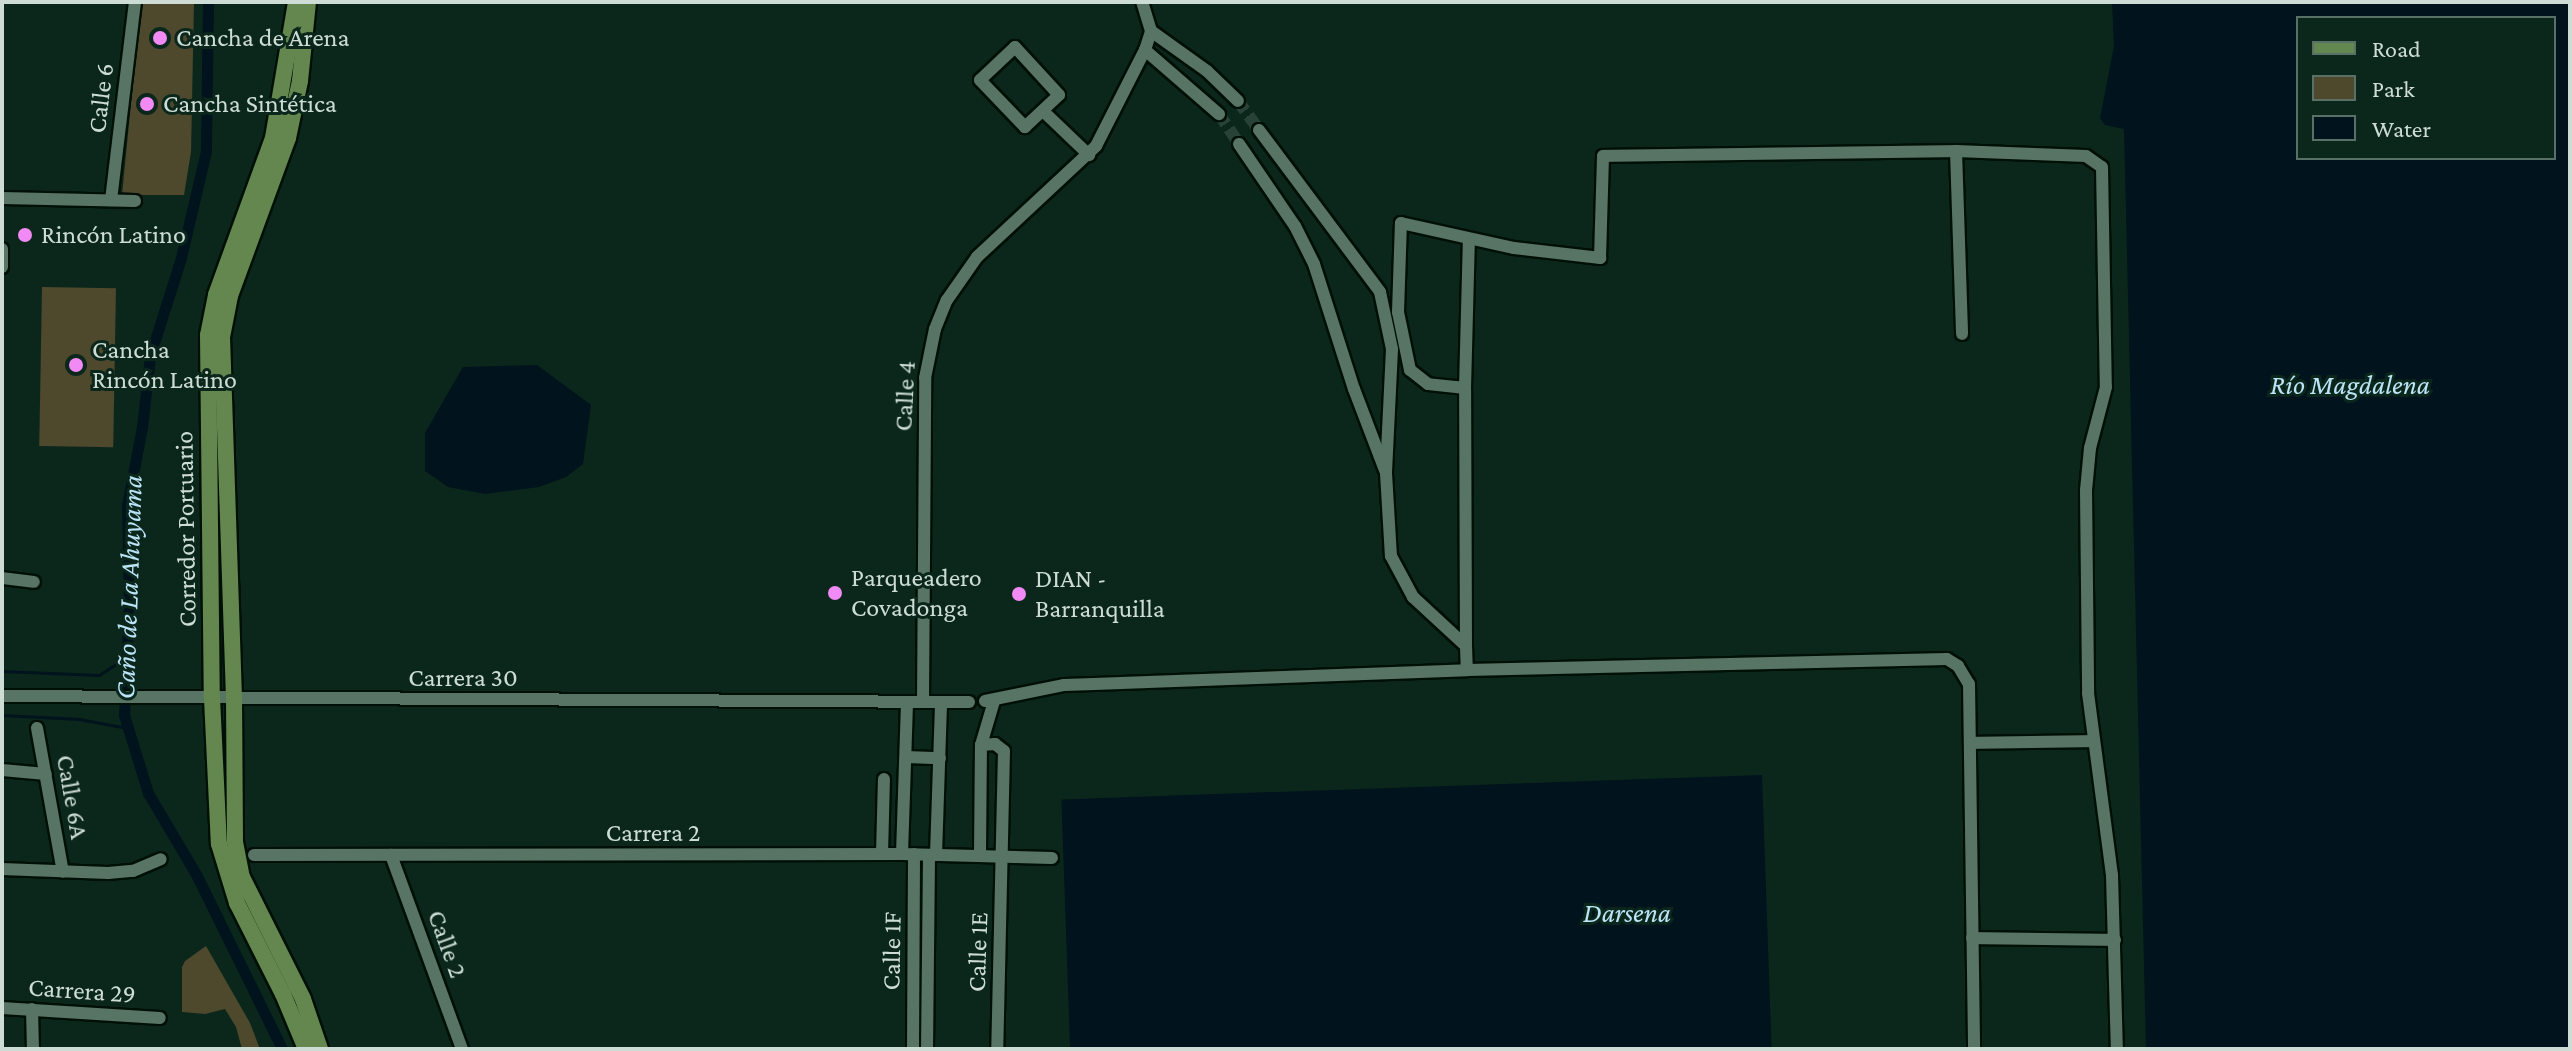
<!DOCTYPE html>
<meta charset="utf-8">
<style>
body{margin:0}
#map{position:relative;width:2572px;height:1051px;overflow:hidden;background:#0b271c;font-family:"Crimson Pro",serif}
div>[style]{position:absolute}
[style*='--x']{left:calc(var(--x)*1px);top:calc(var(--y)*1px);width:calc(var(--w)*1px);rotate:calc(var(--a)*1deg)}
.green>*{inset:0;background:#4e482d;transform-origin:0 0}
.water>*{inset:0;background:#01131c;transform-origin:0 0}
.stream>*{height:3px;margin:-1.5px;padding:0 1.5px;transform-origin:1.5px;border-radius:1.5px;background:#01131c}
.canal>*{height:11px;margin:-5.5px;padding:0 5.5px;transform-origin:5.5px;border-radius:5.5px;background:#01131c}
.minor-tunnel>*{height:12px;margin-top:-6px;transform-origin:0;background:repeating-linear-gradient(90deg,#284238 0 12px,transparent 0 18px)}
.roads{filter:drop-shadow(2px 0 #001006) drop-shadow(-2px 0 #001006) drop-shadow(0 2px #001006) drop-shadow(0 -2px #001006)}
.minor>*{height:12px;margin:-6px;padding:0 6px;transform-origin:6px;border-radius:6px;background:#577465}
.major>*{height:16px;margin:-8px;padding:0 8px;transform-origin:8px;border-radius:8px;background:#64874f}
.dots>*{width:22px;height:22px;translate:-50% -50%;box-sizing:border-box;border:4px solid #0b271c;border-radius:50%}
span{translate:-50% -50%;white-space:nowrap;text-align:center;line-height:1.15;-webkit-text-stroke:6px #0b271c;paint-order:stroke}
.poi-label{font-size:26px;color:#cdddd5}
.left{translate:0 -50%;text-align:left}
.street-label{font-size:26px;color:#cdddd5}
.water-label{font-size:28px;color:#bbe4f7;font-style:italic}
.frame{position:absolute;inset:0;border:4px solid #cdddd5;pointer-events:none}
.legend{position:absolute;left:2296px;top:16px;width:260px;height:144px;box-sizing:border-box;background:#0b271c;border:2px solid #597066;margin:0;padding:10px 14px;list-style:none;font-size:24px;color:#cdddd5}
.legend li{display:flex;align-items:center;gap:16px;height:40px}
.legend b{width:40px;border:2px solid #597066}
</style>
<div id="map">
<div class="green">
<i style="clip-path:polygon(141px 2px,194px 2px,191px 152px,184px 195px,122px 195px)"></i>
<i style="left:42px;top:287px;width:74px;height:159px;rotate:1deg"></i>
<i style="clip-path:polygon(206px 946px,250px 1023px,260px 1049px,242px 1049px,236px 1027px,225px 1009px,205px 1014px,182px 1012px,182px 967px,185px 961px)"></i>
</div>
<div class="water">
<i style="clip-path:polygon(evenodd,2112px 2px,2570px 2px,2570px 1049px,2146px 1049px,2124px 129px,2105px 125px,2100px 118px,2114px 46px,2112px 2px,2298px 18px,2554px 18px,2554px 158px,2298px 158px,2298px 18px)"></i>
<i style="clip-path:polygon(537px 365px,591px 405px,583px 464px,566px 477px,539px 487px,485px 494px,448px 487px,425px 471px,425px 433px,463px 367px)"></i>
<i style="left:1762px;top:775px;width:274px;height:701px;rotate:88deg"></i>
</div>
<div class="stream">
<i style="--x:2;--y:671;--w:97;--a:2.4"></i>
<i style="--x:99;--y:675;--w:31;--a:-33"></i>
<i style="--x:2;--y:715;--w:77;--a:3"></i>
<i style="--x:79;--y:719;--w:49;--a:10.6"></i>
</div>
<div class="canal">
<i style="--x:208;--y:2;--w:149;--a:90.8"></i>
<i style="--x:206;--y:151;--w:110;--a:103.2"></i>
<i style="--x:181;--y:258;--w:103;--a:107.6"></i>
<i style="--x:150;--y:356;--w:71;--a:96.4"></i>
<i style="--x:142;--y:427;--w:80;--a:100.8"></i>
<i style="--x:127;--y:506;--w:98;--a:88.8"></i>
<i style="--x:129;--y:604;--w:111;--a:92.6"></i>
<i style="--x:124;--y:715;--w:82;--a:72.9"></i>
<i style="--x:148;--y:793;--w:96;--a:59.4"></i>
<i style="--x:197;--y:876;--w:193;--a:63.8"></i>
</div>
<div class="minor-tunnel">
<i style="--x:1238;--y:101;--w:36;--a:54"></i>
<i style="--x:1219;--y:114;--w:36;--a:56"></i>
</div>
<div class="roads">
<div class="minor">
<i style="--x:1151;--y:31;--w:69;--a:35.5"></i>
<i style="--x:1207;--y:71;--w:43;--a:44.1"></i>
<i style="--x:1015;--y:47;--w:65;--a:47.5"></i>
<i style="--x:1059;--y:95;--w:47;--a:136.7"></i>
<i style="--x:1025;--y:127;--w:65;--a:-133.8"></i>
<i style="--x:980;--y:80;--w:48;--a:-43.3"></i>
<i style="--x:1145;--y:50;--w:98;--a:40.9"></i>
<i style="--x:1043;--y:111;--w:64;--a:43.7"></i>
<i style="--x:1259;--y:130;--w:202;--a:53.2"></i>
<i style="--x:1380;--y:292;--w:58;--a:78.1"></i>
<i style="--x:1392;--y:349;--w:124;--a:92.8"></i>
<i style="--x:1386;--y:473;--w:83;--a:86.6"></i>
<i style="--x:1391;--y:556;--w:47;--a:61.8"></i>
<i style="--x:1413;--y:597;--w:72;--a:42.8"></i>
<i style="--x:1466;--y:646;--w:24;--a:88"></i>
<i style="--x:1239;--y:144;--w:99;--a:55.7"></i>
<i style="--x:1295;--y:226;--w:42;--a:63.4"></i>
<i style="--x:1314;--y:264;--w:131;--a:72.3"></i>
<i style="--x:1354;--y:389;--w:87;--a:69.1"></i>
<i style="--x:1956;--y:151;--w:130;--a:2.2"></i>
<i style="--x:2086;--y:156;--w:19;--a:35"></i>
<i style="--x:2102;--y:167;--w:220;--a:89"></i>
<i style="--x:2106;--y:387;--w:63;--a:104.7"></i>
<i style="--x:2090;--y:448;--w:42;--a:95.4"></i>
<i style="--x:2086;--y:490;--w:203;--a:89.4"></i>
<i style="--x:2088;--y:693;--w:184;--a:82.5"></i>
<i style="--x:2112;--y:875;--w:174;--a:88.4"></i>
<i style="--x:2;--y:198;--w:133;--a:1.3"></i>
<i style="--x:111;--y:200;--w:199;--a:-83.1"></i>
<i style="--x:2;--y:249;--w:18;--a:90"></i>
<i style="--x:1465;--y:388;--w:37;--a:-174"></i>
<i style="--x:1428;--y:384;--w:23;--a:-142"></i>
<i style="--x:1410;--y:370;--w:59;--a:-101.7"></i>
<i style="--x:1398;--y:312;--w:89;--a:-88.1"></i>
<i style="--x:1401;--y:223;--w:116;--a:12.5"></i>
<i style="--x:1514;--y:248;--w:87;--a:6.6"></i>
<i style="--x:1600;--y:258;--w:102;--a:-88.3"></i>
<i style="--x:1603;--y:156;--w:353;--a:-0.8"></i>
<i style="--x:1956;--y:151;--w:183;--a:88.1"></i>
<i style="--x:2;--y:578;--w:32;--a:7"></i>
<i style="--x:1466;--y:646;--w:258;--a:-90.2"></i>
<i style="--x:1465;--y:388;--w:148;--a:-88.5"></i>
<i style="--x:2;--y:696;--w:967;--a:0.36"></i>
<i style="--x:985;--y:701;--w:81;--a:-11.4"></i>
<i style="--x:1064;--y:685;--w:30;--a:-2"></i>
<i style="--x:1094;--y:684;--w:373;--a:-2.1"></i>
<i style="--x:1467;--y:670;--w:480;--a:-1.3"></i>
<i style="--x:1947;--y:659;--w:13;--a:32"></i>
<i style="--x:1958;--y:666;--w:21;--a:59"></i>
<i style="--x:1969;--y:684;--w:365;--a:89.2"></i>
<i style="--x:923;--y:702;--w:324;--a:-89.6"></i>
<i style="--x:925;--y:378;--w:50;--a:-78.5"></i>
<i style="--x:935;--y:329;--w:31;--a:-68"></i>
<i style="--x:947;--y:300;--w:52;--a:-55.1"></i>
<i style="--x:977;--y:257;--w:163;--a:-43"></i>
<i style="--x:1096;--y:146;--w:108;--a:-63"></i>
<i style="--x:1145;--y:50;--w:20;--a:-72"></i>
<i style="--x:1151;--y:31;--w:30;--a:-107"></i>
<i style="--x:37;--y:728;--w:146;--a:79.8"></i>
<i style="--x:1970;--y:743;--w:123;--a:-0.9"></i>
<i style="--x:981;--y:745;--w:14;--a:-4"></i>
<i style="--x:995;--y:744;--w:11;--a:38"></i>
<i style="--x:1004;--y:751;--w:298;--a:91.3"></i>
<i style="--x:906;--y:757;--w:34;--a:2"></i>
<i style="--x:2;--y:770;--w:44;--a:5.2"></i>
<i style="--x:882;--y:854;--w:75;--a:-88.5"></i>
<i style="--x:902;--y:854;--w:152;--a:-88.1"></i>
<i style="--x:254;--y:855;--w:648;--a:-0.09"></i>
<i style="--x:902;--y:854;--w:150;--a:1.5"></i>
<i style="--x:391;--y:855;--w:207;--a:69.9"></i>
<i style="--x:936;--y:855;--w:153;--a:-88.1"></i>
<i style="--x:980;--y:855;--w:110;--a:-89.5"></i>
<i style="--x:981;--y:745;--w:46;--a:-73.5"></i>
<i style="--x:2;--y:869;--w:106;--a:2.2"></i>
<i style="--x:108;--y:873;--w:25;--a:-5"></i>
<i style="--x:133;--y:871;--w:30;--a:-23"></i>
<i style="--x:1972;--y:938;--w:143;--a:0.8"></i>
<i style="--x:2;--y:1008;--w:158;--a:3.6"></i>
<i style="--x:32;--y:1009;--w:40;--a:88.6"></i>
<i style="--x:913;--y:1049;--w:195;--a:-89.7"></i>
<i style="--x:927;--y:1049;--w:194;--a:-89.4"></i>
</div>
<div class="major">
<i style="--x:296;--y:2;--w:138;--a:99.6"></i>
<i style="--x:273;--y:138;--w:167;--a:110"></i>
<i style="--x:216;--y:295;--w:41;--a:101.3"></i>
<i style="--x:208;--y:335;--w:363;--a:89.4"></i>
<i style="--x:212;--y:698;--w:146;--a:87.3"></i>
<i style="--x:219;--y:844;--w:62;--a:73"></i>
<i style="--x:237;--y:903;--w:102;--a:63.2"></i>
<i style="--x:283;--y:994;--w:60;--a:67.3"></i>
<i style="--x:308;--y:2;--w:79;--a:95.8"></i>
<i style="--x:300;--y:81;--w:58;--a:101.9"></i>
<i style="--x:288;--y:138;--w:168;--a:110.2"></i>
<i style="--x:230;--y:296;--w:42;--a:101"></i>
<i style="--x:222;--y:337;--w:361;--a:88.1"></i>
<i style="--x:234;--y:698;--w:144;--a:89.6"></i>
<i style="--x:235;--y:842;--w:36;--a:79"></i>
<i style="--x:242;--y:877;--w:136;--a:63.4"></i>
<i style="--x:303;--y:999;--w:53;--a:71.2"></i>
</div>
</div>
<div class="dots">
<i style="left:160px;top:38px;background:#f18af4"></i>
<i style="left:147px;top:104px;background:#f18af4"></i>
<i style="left:25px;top:235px;background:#f18af4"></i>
<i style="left:76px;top:365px;background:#f18af4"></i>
<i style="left:835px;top:593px;background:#f18af4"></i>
<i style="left:1019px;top:594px;background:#f18af4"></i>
</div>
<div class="poi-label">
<span class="left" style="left:176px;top:38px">Cancha de Arena</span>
<span class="left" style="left:163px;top:104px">Cancha Sintética</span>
<span class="left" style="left:41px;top:235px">Rincón Latino</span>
<span class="left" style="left:92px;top:365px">Cancha<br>Rincón Latino</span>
<span class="left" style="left:851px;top:593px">Parqueadero<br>Covadonga</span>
<span class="left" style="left:1035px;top:594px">DIAN -<br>Barranquilla</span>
</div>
<div class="street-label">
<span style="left:101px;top:98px;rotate:-83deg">Calle 6</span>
<span style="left:905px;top:396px;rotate:-87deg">Calle 4</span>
<span style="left:186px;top:529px;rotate:-91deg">Corredor Portuario</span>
<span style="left:463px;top:678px">Carrera 30</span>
<span style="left:72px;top:797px;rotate:80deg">Calle 6A</span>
<span style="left:653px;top:833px">Carrera 2</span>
<span style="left:447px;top:944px;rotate:70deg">Calle 2</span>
<span style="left:892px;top:951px;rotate:-89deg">Calle 1F</span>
<span style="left:978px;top:952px;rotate:-88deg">Calle 1E</span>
<span style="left:82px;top:991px;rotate:4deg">Carrera 29</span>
</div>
<div class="water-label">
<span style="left:2350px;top:385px">Río Magdalena</span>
<span style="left:129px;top:587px;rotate:-88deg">Caño de La Ahuyama</span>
<span style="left:1627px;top:913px">Darsena</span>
</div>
<div class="frame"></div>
<ul class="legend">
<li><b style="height:10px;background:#64874f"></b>Road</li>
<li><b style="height:22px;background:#4e482d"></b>Park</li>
<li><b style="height:22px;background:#01131c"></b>Water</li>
</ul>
</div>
